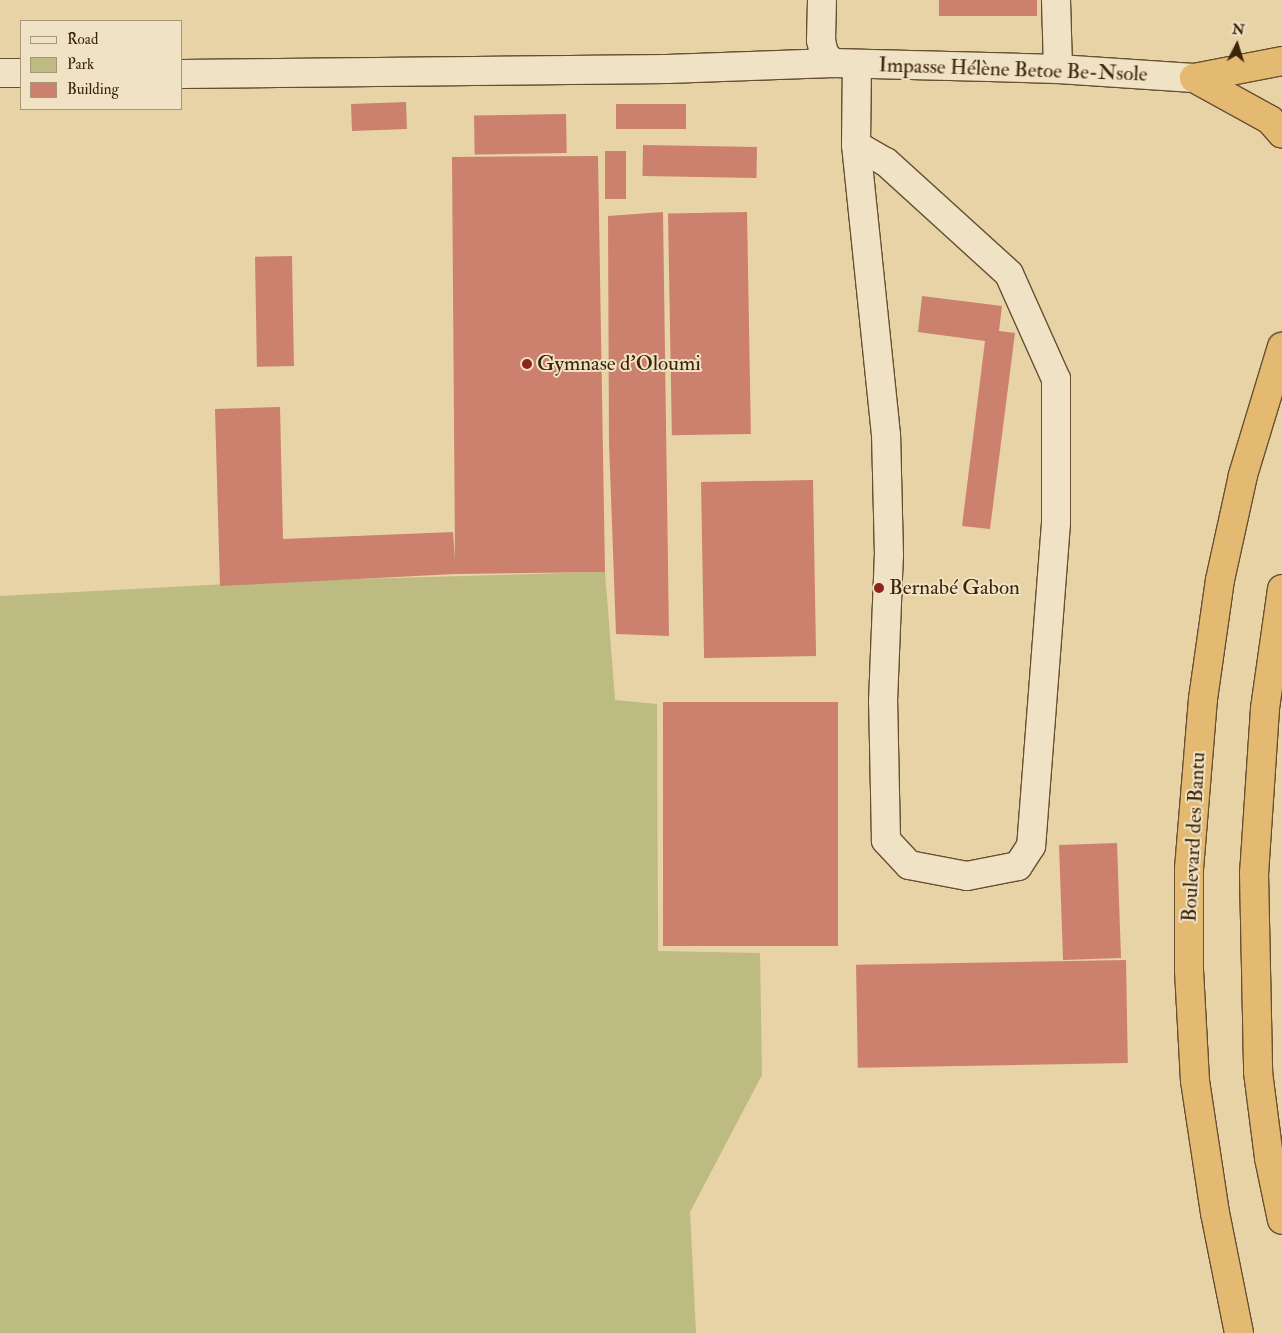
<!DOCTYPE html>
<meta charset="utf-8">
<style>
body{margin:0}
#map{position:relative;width:1282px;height:1333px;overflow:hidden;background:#e7d3a6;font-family:"IM FELL Double Pica",serif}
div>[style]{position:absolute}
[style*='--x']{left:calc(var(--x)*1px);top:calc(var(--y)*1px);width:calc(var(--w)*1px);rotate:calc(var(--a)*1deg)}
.green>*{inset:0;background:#bdba82}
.building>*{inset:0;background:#cc806e;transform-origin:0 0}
.roads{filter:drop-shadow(1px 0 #684f30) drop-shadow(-1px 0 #684f30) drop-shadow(0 1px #684f30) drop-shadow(0 -1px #684f30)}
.minor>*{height:28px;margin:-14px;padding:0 14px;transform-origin:14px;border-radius:14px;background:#efe2c5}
.highway>*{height:28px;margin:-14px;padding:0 14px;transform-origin:14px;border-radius:14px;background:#e4ba73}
.dots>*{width:14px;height:14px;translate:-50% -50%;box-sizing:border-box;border:2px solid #efe2c5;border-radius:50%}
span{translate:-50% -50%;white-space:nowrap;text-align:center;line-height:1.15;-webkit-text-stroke:4px #efe2c5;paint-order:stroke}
.street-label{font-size:21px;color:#3d2308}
.poi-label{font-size:21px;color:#3d2308}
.left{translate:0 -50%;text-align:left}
.legend{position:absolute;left:20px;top:20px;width:162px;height:90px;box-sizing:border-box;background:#efe2c5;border:1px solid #a89679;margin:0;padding:6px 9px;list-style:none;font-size:15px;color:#3d2308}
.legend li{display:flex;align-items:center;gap:10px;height:25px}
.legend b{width:25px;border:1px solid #a89679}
.north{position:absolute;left:1212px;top:20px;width:50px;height:50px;-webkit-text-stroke:4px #efe2c5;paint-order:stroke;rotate:5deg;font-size:14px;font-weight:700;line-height:20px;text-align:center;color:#3d2308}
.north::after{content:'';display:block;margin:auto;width:18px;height:22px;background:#3d2308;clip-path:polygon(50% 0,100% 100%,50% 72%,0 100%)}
</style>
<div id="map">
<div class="green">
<i style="clip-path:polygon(605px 572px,615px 700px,657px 704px,658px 951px,760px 953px,762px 1075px,690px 1212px,696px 1333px,0 1333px,0 596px,285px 581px)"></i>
</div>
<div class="building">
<i style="left:939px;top:0;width:98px;height:16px"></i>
<i style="left:406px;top:102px;width:27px;height:55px;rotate:88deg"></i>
<i style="left:686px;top:104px;width:25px;height:70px;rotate:90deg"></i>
<i style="left:566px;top:114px;width:39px;height:92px;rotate:89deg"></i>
<i style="left:643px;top:145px;width:114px;height:31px;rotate:1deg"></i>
<i style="left:605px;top:151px;width:21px;height:48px"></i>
<i style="clip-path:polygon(598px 156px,605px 572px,455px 574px,220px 586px,215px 409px,280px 407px,283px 539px,453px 532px,455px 559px,452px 157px)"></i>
<i style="clip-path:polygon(663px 212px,669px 636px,616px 634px,609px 442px,608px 216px)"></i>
<i style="left:747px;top:212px;width:222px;height:79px;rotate:89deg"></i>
<i style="left:292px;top:256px;width:110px;height:37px;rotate:89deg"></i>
<i style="clip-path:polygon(922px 296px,1002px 306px,999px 331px,1015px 333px,990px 529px,962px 526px,985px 341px,918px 332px)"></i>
<i style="left:813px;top:480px;width:176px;height:112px;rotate:89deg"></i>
<i style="left:663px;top:702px;width:175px;height:244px"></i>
<i style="left:1117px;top:843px;width:115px;height:58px;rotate:88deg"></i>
<i style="left:1126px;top:960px;width:103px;height:270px;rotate:89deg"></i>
</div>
<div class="roads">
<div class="minor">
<i style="--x:822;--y:0;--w:40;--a:91.4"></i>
<i style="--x:821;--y:40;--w:14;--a:78"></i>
<i style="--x:824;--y:54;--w:13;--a:45"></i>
<i style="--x:1056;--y:0;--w:69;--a:88.3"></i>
<i style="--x:0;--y:73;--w:21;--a:0"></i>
<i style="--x:181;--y:74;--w:486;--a:-0.6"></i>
<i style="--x:667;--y:69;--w:166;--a:-2.1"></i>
<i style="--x:833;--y:63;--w:225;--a:1.5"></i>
<i style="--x:1058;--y:69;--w:136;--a:3.8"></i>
<i style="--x:856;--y:145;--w:34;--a:30"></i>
<i style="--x:886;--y:162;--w:166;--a:42.3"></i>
<i style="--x:1009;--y:274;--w:115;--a:65.9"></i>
<i style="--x:1056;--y:379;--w:144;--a:90"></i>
<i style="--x:1056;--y:523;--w:324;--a:94.4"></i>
<i style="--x:1031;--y:846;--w:24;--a:123"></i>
<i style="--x:1018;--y:866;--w:52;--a:168.9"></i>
<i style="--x:967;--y:876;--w:59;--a:-169.3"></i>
<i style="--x:909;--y:865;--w:34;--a:-133"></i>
<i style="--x:886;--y:840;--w:138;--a:-91.2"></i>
<i style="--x:883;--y:702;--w:147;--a:-87.7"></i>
<i style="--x:889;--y:555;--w:120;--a:-91.4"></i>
<i style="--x:886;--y:435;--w:292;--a:-95.9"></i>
<i style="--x:856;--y:145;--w:81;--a:-89.3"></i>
</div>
<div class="highway">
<i style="--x:1194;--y:78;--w:87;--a:28.9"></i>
<i style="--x:1270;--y:120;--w:18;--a:49"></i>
<i style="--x:1194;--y:78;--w:90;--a:-10.9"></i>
<i style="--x:1282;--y:589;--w:121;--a:98.1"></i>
<i style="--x:1265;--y:709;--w:164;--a:93.8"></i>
<i style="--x:1254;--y:873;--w:199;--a:88.8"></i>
<i style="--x:1258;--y:1072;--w:87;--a:82.7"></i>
<i style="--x:1269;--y:1158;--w:63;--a:78.2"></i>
<i style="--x:1239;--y:1333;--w:122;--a:-101.3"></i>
<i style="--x:1215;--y:1213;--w:134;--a:-98.6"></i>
<i style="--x:1195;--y:1081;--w:111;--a:-93.1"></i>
<i style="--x:1189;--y:970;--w:101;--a:-90"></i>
<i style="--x:1189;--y:869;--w:171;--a:-85.3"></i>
<i style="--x:1203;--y:699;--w:120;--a:-81.9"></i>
<i style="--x:1220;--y:580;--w:107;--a:-77.6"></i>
<i style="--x:1243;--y:475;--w:134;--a:-73.1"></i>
</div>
</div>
<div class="dots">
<i style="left:527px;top:364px;background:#8f2418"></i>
<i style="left:879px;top:588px;background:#8f2418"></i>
</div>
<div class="street-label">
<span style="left:1013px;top:70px;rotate:2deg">Impasse Hélène Betoe Be-Nsole</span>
<span style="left:1194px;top:837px;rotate:-87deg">Boulevard des Bantu</span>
</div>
<div class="poi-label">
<span class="left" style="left:537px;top:364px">Gymnase d'Oloumi</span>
<span class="left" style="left:889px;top:588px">Bernabé Gabon</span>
</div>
<ul class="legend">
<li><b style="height:6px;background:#efe2c5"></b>Road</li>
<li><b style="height:14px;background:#bdba82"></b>Park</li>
<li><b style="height:14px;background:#cc806e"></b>Building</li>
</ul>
<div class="north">N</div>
</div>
